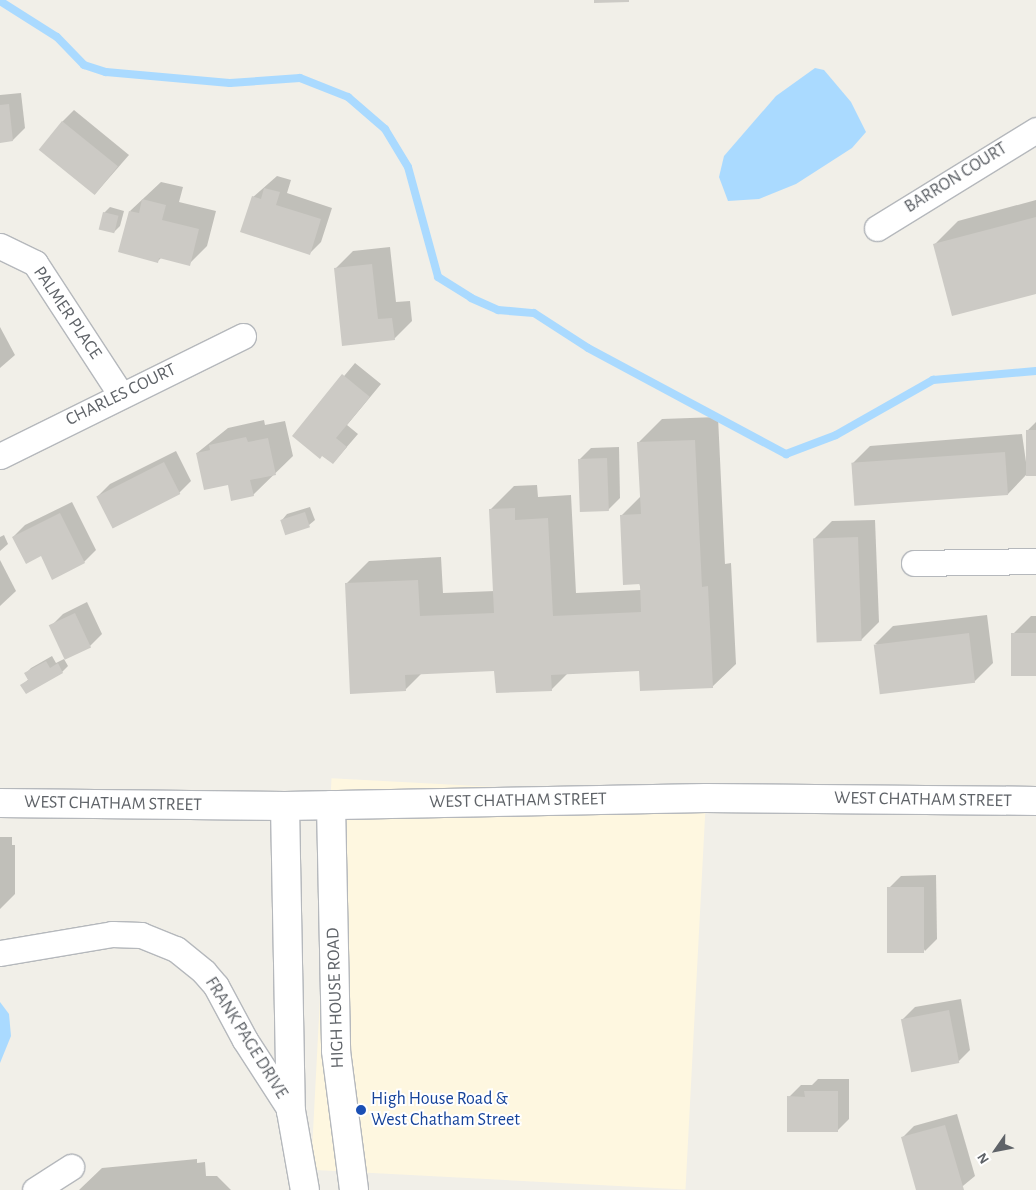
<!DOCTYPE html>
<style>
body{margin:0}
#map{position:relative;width:1036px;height:1190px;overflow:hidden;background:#f1efe8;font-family:"Alegreya Sans",sans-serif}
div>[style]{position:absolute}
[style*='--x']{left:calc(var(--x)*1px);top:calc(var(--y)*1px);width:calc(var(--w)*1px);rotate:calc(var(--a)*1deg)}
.commercial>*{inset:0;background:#fef7e0;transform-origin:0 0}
.water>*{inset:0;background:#aadaff}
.shadow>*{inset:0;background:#0003}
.stream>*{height:8px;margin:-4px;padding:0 4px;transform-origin:4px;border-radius:4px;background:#aadaff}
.building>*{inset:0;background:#cccac5;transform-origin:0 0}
.roads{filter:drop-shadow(1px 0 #b5b8bc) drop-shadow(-1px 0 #b5b8bc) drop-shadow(0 1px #b5b8bc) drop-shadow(0 -1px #b5b8bc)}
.street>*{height:25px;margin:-12.5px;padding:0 12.5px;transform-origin:12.5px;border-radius:12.5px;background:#fff}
.secondary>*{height:28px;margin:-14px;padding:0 14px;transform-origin:14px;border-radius:14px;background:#fff}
.dots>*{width:14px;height:14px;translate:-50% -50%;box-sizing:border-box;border:2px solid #fff;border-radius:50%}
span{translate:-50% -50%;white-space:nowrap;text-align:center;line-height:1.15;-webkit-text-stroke:4px #fff;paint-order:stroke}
.street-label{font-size:18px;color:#5f6368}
.transit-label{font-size:18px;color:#164399}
.left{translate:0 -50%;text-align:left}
.north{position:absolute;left:971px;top:1125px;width:50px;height:50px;-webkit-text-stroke:4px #fff;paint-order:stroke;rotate:237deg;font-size:14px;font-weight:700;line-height:20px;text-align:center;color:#5f6368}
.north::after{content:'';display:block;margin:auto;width:18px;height:22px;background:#5f6368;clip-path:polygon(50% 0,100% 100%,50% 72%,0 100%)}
</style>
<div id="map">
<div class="commercial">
<i style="left:706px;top:798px;width:392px;height:375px;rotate:93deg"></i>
</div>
<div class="water">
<i style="clip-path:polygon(815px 68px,824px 70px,851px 102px,866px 132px,852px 148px,796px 184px,759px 199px,728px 201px,719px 177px,724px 156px,776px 96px)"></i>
<i style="clip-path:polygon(0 1002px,9px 1014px,11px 1036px,0 1063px)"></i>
</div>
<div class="shadow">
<i style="clip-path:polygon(21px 93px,25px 128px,13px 140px,0 141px,0 95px)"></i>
<i style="clip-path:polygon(74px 110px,129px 155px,95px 194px,62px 122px)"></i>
<i style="clip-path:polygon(277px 176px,291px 180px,287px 193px,332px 208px,321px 242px,309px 254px,253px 197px)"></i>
<i style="clip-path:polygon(161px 182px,183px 187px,179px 202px,216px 211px,207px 246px,189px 264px,162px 257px,158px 261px,130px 211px)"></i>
<i style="clip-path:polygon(1036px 200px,1036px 293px,935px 244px,958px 221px)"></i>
<i style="clip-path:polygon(110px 207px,124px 211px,120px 226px,114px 232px,104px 213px)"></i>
<i style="clip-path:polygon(390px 247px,396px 302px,410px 301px,412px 321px,394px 339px,335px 269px,353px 251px)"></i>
<i style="clip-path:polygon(0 327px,15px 355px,0 368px)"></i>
<i style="clip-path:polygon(355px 363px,381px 384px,347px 425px,358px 434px,333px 463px,294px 436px)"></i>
<i style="clip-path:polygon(718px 417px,725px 564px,731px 563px,736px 664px,712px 687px,640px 670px,568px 673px,551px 690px,496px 670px,422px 673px,405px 690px,346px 584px,369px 561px,441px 557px,443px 593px,495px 591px,491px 509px,514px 486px,537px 485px,538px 497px,571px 495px,576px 593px,641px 590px,621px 516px,641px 496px,638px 443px,662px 419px)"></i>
<i style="clip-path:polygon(264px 420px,265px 425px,285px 421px,293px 456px,253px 495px,229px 484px,197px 453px,228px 428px)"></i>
<i style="clip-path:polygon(1036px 422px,1036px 475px,1026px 475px,1008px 494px,852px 464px,870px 446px,1022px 434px,1027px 469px,1027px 431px)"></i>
<i style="clip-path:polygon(619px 447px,620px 498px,608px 510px,579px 460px,591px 448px)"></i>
<i style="clip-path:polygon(176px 451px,191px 481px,179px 493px,98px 496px,110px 484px)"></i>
<i style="clip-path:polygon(72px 502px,96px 550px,84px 562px,41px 555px,13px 537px,25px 525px)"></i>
<i style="clip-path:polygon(310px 507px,315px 520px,309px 525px,282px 520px,287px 514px)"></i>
<i style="clip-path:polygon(875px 520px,879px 622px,861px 640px,814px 539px,832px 521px)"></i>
<i style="clip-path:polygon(4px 535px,8px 544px,0 551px,0 537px)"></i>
<i style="clip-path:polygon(0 560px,16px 591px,0 606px)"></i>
<i style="clip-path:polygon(87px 602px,102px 634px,90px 646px,51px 626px,63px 614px)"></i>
<i style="clip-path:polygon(987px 615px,993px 663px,975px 681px,875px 644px,893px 626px)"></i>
<i style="clip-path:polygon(1031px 616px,1036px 616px,1036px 675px,1013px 634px)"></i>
<i style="clip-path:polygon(52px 656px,56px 663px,64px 659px,68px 666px,62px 672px,22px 685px,29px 679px,26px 673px,31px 668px)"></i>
<i style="clip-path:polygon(0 837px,12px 837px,12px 845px,15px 845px,15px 894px,0 909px)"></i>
<i style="clip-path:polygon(936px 875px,937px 939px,925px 951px,889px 888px,901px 876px)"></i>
<i style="clip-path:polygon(961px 999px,970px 1050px,958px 1062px,903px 1019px,915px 1007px)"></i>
<i style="clip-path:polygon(818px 1079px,849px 1079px,849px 1119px,837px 1131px,789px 1097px,801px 1085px,812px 1085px)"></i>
<i style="clip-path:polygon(957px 1114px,975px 1176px,958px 1190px,917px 1190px,902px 1138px,914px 1126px)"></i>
<i style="clip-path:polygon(197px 1159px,197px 1163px,205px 1162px,206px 1176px,217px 1176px,231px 1190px,79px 1190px,102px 1168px)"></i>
</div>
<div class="stream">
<i style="--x:0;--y:1;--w:67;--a:32.3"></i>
<i style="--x:57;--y:37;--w:39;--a:46"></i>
<i style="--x:84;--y:65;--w:23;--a:18"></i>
<i style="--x:106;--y:72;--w:124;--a:5.1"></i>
<i style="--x:230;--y:83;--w:70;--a:-4.1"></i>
<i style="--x:300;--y:78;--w:52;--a:21.6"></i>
<i style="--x:348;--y:97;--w:49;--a:40.9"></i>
<i style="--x:385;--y:129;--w:44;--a:58.8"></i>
<i style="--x:408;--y:167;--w:114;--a:74.7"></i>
<i style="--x:438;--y:277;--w:39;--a:32"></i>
<i style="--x:471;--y:298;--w:30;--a:24"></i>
<i style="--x:498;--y:310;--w:36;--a:5"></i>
<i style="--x:534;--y:313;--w:64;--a:32.9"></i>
<i style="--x:588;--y:348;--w:225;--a:28.2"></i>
<i style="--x:786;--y:454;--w:53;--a:-20.8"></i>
<i style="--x:836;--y:435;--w:112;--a:-29.6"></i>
<i style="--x:933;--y:380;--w:103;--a:-5"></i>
</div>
<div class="building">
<i style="clip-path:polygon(594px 0,629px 0,629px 2px,594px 3px)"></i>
<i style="clip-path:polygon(9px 104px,13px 141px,0 143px,0 105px)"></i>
<i style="left:62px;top:121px;width:72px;height:37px;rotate:39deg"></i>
<i style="clip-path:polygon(264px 188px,280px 192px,276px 205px,321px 219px,310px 255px,240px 232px,252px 196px,261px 199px)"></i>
<i style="clip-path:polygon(142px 199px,166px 205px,162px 220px,199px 229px,190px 266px,159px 258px,158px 263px,118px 252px,129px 211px,139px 213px)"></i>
<i style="left:103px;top:212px;width:16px;height:18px;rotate:14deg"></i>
<i style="clip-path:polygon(1036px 217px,1036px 294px,952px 316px,933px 244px)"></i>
<i style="clip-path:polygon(372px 264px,378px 319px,392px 318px,395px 340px,342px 346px,334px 268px)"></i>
<i style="clip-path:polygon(342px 374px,370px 397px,336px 438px,347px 447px,333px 464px,322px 456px,320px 459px,292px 436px)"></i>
<i style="left:1026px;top:430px;width:10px;height:46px"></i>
<i style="clip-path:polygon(246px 437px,248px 442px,268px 438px,276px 475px,250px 480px,254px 496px,231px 501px,228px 485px,204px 490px,196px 453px,210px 450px,209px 445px)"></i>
<i style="clip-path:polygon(695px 440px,702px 587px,708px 586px,713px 688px,640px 691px,639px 671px,551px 675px,552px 691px,496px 693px,494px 671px,405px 675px,406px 691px,350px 694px,345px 583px,418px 580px,420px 616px,494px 613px,489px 509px,515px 508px,515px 520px,548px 518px,553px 616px,641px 612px,640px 584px,623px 585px,620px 515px,641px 514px,637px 442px)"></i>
<i style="left:1005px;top:452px;width:43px;height:154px;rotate:86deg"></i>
<i style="left:607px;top:458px;width:53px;height:29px;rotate:88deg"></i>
<i style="left:164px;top:462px;width:36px;height:76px;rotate:63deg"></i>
<i style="left:305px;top:512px;width:16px;height:26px;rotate:72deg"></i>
<i style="clip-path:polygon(60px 513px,85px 563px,52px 580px,41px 556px,26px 564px,12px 537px)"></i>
<i style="left:858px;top:537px;width:104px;height:45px;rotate:88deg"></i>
<i style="left:75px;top:613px;width:38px;height:29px;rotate:65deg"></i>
<i style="left:969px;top:633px;width:50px;height:96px;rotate:83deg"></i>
<i style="left:1036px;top:633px;width:43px;height:25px;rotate:90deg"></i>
<i style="clip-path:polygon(46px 661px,50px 668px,58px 663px,63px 673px,26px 694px,20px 685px,28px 680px,24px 673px)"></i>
<i style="left:887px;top:887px;width:37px;height:66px"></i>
<i style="left:949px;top:1010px;width:54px;height:49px;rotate:79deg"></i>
<i style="clip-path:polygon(804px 1091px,838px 1091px,838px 1132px,787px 1132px,787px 1096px,805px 1097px)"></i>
<i style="clip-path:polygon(945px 1125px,964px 1190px,916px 1190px,901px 1137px)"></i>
</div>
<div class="roads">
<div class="street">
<i style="--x:877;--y:228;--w:187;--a:-31.6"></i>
<i style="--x:0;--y:246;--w:39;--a:26"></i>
<i style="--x:35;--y:263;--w:158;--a:56.9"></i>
<i style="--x:0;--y:456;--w:271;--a:-26.3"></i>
<i style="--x:914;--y:563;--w:122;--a:-0.9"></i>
<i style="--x:0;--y:953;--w:114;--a:-9.6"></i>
<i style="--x:112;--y:934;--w:29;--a:2"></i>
<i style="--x:141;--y:935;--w:38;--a:22"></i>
<i style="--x:176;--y:949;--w:36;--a:39"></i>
<i style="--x:204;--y:972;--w:18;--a:49"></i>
<i style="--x:216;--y:986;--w:61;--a:61.8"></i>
<i style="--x:245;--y:1040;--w:85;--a:57.1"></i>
<i style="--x:35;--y:1190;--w:43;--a:-32.6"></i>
</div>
<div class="secondary">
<i style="--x:0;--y:803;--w:285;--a:0.6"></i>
<i style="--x:285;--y:806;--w:421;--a:-1.1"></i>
<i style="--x:706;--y:798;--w:330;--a:0.5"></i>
<i style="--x:331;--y:805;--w:246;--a:88.8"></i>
<i style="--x:336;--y:1051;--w:140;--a:82.6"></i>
<i style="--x:285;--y:806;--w:305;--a:88.9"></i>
<i style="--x:291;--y:1111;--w:80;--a:80"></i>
</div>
</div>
<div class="dots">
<i style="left:361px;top:1110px;background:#1a4fb4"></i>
</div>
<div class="street-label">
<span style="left:956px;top:178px;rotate:-32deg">BARRON COURT</span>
<span style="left:67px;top:313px;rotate:56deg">PALMER PLACE</span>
<span style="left:121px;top:395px;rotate:-26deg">CHARLES COURT</span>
<span style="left:923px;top:800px;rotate:1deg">WEST CHATHAM STREET</span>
<span style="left:518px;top:801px;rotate:-1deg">WEST CHATHAM STREET</span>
<span style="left:113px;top:804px;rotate:1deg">WEST CHATHAM STREET</span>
<span style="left:336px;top:998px;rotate:-92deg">HIGH HOUSE ROAD</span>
<span style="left:246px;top:1038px;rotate:58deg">FRANK PAGE DRIVE</span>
</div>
<div class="transit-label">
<span class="left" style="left:371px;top:1110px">High House Road &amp;<br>West Chatham Street</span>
</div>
<div class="north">N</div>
</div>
